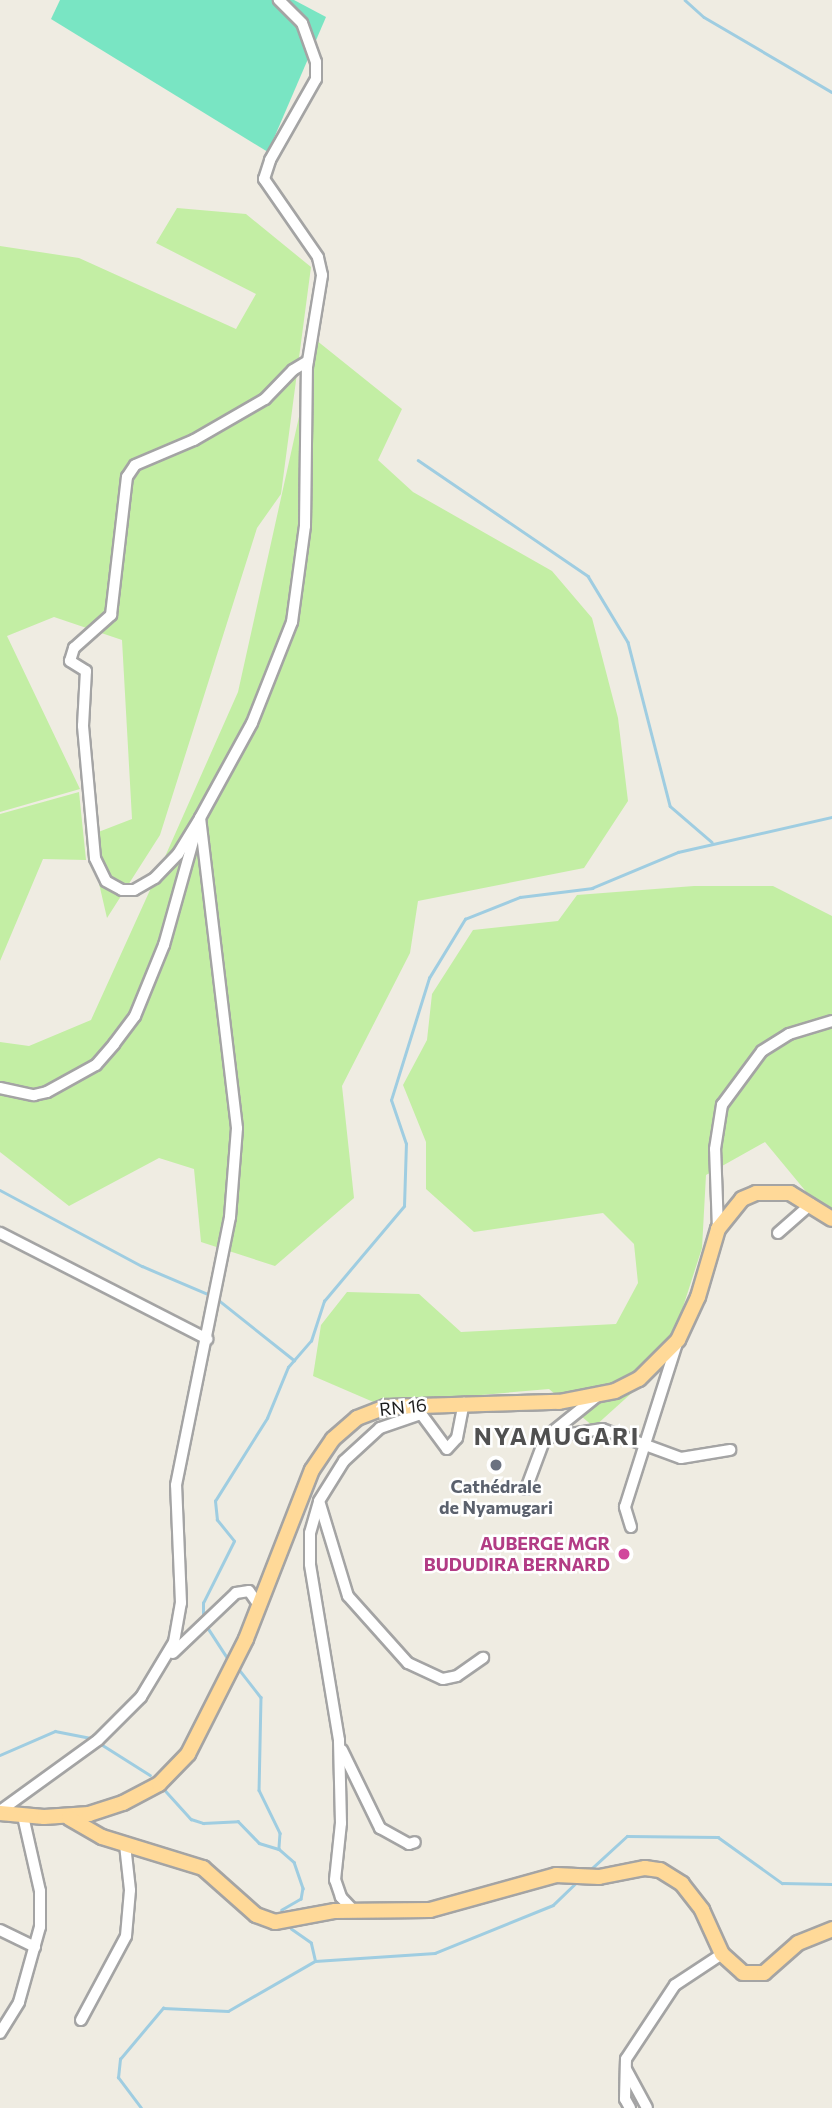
<!DOCTYPE html>
<meta charset="utf-8">
<style>
body{margin:0}
#map{position:relative;width:832px;height:2108px;overflow:hidden;background:#efece2;font-family:Commissioner,sans-serif}
div>[style]{position:absolute}
[style*='--x']{left:calc(var(--x)*1px);top:calc(var(--y)*1px);width:calc(var(--w)*1px);rotate:calc(var(--a)*1deg)}
.grass>*{inset:0;background:#c3eea4}
.pitch>*{inset:0;background:#79e5c3}
.stream>*{height:2.5px;margin:-1.25px;padding:0 1.25px;transform-origin:1.25px;border-radius:1.25px;background:#9fcde1}
.roads{filter:drop-shadow(2px 0 #a4a4a4) drop-shadow(-2px 0 #a4a4a4) drop-shadow(0 2px #a4a4a4) drop-shadow(0 -2px #a4a4a4)}
.minor>*{height:10px;margin:-5px;padding:0 5px;transform-origin:5px;border-radius:5px;background:#fff}
.major>*{height:14px;margin:-7px;padding:0 7px;transform-origin:7px;border-radius:7px;background:#ffd998}
.dots>*{width:19px;height:19px;translate:-50% -50%;box-sizing:border-box;border:4px solid #fff;border-radius:50%}
span{translate:-50% -50%;white-space:nowrap;text-align:center;line-height:1.15;-webkit-text-stroke:5px #fff;paint-order:stroke}
.street-label{font-size:18px;color:#1d1d1d}
.worship-label{font-size:18px;color:#5b616d;font-weight:700}
.hotel-label{font-size:18px;color:#b23c85;font-weight:700}
.right{translate:-100% -50%;text-align:right}
.district-label{font-size:24px;color:#505050;font-weight:700;letter-spacing:2px}
</style>
<div id="map">
<div class="grass">
<i style="clip-path:polygon(177px 208px,246px 214px,311px 267px,281px 494px,257px 528px,160px 835px,107px 918px,88px 836px,132px 819px,122px 640px,54px 617px,7px 636px,80px 789px,0 812px,0 246px,79px 258px,236px 329px,256px 294px,156px 243px)"></i>
<i style="clip-path:polygon(316px 340px,402px 409px,378px 460px,413px 492px,552px 571px,592px 618px,618px 718px,628px 801px,584px 868px,418px 901px,410px 953px,342px 1086px,354px 1198px,275px 1266px,201px 1242px,194px 1169px,159px 1158px,69px 1206px,0 1152px,0 1042px,29px 1046px,91px 1020px,160px 868px,238px 692px)"></i>
<i style="clip-path:polygon(79px 792px,86px 860px,43px 859px,0 961px,0 814px)"></i>
<i style="clip-path:polygon(694px 886px,773px 886px,832px 916px,832px 1223px,765px 1142px,706px 1175px,702px 1248px,665px 1363px,594px 1427px,549px 1389px,378px 1404px,313px 1376px,321px 1325px,347px 1292px,419px 1294px,461px 1332px,616px 1324px,638px 1283px,634px 1244px,603px 1213px,474px 1232px,426px 1189px,426px 1142px,403px 1085px,427px 1040px,432px 994px,473px 930px,558px 921px,577px 895px)"></i>
</div>
<div class="pitch">
<i style="clip-path:polygon(60px 0,294px 0,326px 17px,268px 152px,51px 19px)"></i>
</div>
<div class="stream">
<i style="--x:685;--y:0;--w:25;--a:42"></i>
<i style="--x:704;--y:17;--w:148;--a:30.4"></i>
<i style="--x:418;--y:460;--w:206;--a:34.3"></i>
<i style="--x:588;--y:576;--w:77;--a:58.8"></i>
<i style="--x:628;--y:642;--w:169;--a:75.6"></i>
<i style="--x:670;--y:806;--w:55;--a:40.6"></i>
<i style="--x:0;--y:1190;--w:161;--a:28.2"></i>
<i style="--x:142;--y:1266;--w:74;--a:23.1"></i>
<i style="--x:216;--y:1298;--w:100;--a:38.5"></i>
<i style="--x:203;--y:1619;--w:16;--a:-90"></i>
<i style="--x:203;--y:1603;--w:69;--a:-63.4"></i>
<i style="--x:234;--y:1541;--w:27;--a:-129"></i>
<i style="--x:217;--y:1520;--w:19;--a:-96"></i>
<i style="--x:215;--y:1501;--w:98;--a:-57.9"></i>
<i style="--x:267;--y:1418;--w:55;--a:-67.6"></i>
<i style="--x:288;--y:1367;--w:35;--a:-49"></i>
<i style="--x:311;--y:1341;--w:42;--a:-72"></i>
<i style="--x:324;--y:1301;--w:124;--a:-49.9"></i>
<i style="--x:404;--y:1206;--w:62;--a:-88.2"></i>
<i style="--x:406;--y:1144;--w:46;--a:-108.8"></i>
<i style="--x:391;--y:1100;--w:128;--a:-72.7"></i>
<i style="--x:429;--y:978;--w:69;--a:-58.6"></i>
<i style="--x:465;--y:919;--w:59;--a:-21.8"></i>
<i style="--x:520;--y:897;--w:73;--a:-7.1"></i>
<i style="--x:592;--y:888;--w:93;--a:-22.7"></i>
<i style="--x:678;--y:852;--w:158;--a:-12.8"></i>
<i style="--x:206;--y:1625;--w:38;--a:57"></i>
<i style="--x:238;--y:1668;--w:37;--a:52"></i>
<i style="--x:261;--y:1697;--w:93;--a:91.2"></i>
<i style="--x:259;--y:1790;--w:48;--a:64"></i>
<i style="--x:280;--y:1833;--w:16;--a:94"></i>
<i style="--x:101;--y:1744;--w:58;--a:32.3"></i>
<i style="--x:0;--y:1755;--w:60;--a:-23.6"></i>
<i style="--x:55;--y:1731;--w:36;--a:11"></i>
<i style="--x:163;--y:1788;--w:42;--a:47.9"></i>
<i style="--x:191;--y:1819;--w:13;--a:18"></i>
<i style="--x:203;--y:1823;--w:35;--a:-3"></i>
<i style="--x:238;--y:1821;--w:30;--a:46"></i>
<i style="--x:259;--y:1843;--w:21;--a:17"></i>
<i style="--x:279;--y:1849;--w:20;--a:41"></i>
<i style="--x:294;--y:1862;--w:28;--a:71"></i>
<i style="--x:303;--y:1888;--w:11;--a:100"></i>
<i style="--x:301;--y:1899;--w:22;--a:150"></i>
<i style="--x:282;--y:1910;--w:7;--a:63"></i>
<i style="--x:590;--y:1870;--w:50;--a:-42.6"></i>
<i style="--x:627;--y:1836;--w:91;--a:0.6"></i>
<i style="--x:718;--y:1837;--w:79;--a:35.7"></i>
<i style="--x:782;--y:1883;--w:50;--a:1.1"></i>
<i style="--x:315;--y:1961;--w:120;--a:-3.8"></i>
<i style="--x:435;--y:1953;--w:127;--a:-22.1"></i>
<i style="--x:553;--y:1905;--w:35;--a:-44"></i>
<i style="--x:141;--y:2108;--w:38;--a:-127"></i>
<i style="--x:118;--y:2078;--w:19;--a:-84"></i>
<i style="--x:120;--y:2059;--w:67;--a:-49.9"></i>
<i style="--x:163;--y:2008;--w:65;--a:2.6"></i>
<i style="--x:228;--y:2011;--w:100;--a:-29.9"></i>
<i style="--x:315;--y:1961;--w:18;--a:-103"></i>
<i style="--x:311;--y:1943;--w:24;--a:-145"></i>
</div>
<div class="roads">
<div class="minor">
<i style="--x:200;--y:818;--w:42;--a:121.4"></i>
<i style="--x:178;--y:854;--w:33;--a:134"></i>
<i style="--x:155;--y:878;--w:24;--a:150"></i>
<i style="--x:134;--y:890;--w:12;--a:180"></i>
<i style="--x:122;--y:890;--w:18;--a:-151"></i>
<i style="--x:106;--y:881;--w:25;--a:-116"></i>
<i style="--x:95;--y:858;--w:133;--a:-95.2"></i>
<i style="--x:83;--y:726;--w:55;--a:-86.9"></i>
<i style="--x:86;--y:671;--w:19;--a:-148"></i>
<i style="--x:70;--y:661;--w:14;--a:-73"></i>
<i style="--x:74;--y:648;--w:50;--a:-41.7"></i>
<i style="--x:111;--y:615;--w:139;--a:-83.4"></i>
<i style="--x:127;--y:477;--w:14;--a:-56"></i>
<i style="--x:135;--y:465;--w:64;--a:-23"></i>
<i style="--x:194;--y:440;--w:82;--a:-30"></i>
<i style="--x:265;--y:399;--w:40;--a:-46"></i>
<i style="--x:293;--y:370;--w:17;--a:-31"></i>
<i style="--x:0;--y:1088;--w:35;--a:12"></i>
<i style="--x:34;--y:1095;--w:13;--a:-13"></i>
<i style="--x:47;--y:1092;--w:56;--a:-28.9"></i>
<i style="--x:96;--y:1065;--w:28;--a:-49"></i>
<i style="--x:114;--y:1044;--w:35;--a:-53"></i>
<i style="--x:135;--y:1016;--w:77;--a:-67.8"></i>
<i style="--x:164;--y:945;--w:115;--a:-74.4"></i>
<i style="--x:718;--y:1229;--w:80;--a:-92.1"></i>
<i style="--x:715;--y:1149;--w:45;--a:-81"></i>
<i style="--x:722;--y:1105;--w:67;--a:-53.5"></i>
<i style="--x:762;--y:1051;--w:32;--a:-32"></i>
<i style="--x:789;--y:1034;--w:45;--a:-16.8"></i>
<i style="--x:0;--y:1233;--w:233;--a:27.1"></i>
<i style="--x:778;--y:1233;--w:44;--a:-41.3"></i>
<i style="--x:419;--y:1411;--w:47;--a:53.6"></i>
<i style="--x:447;--y:1449;--w:15;--a:-48"></i>
<i style="--x:457;--y:1438;--w:36;--a:-79"></i>
<i style="--x:545;--y:1438;--w:58;--a:-9"></i>
<i style="--x:602;--y:1429;--w:84;--a:20.2"></i>
<i style="--x:681;--y:1458;--w:50;--a:-9.3"></i>
<i style="--x:526;--y:1489;--w:54;--a:-69.6"></i>
<i style="--x:545;--y:1438;--w:65;--a:-38.8"></i>
<i style="--x:320;--y:1504;--w:96;--a:73.1"></i>
<i style="--x:348;--y:1596;--w:90;--a:48.2"></i>
<i style="--x:408;--y:1663;--w:38;--a:25"></i>
<i style="--x:443;--y:1679;--w:14;--a:-12"></i>
<i style="--x:457;--y:1676;--w:32;--a:-35"></i>
<i style="--x:631;--y:1527;--w:21;--a:-107"></i>
<i style="--x:625;--y:1507;--w:175;--a:-72.4"></i>
<i style="--x:173;--y:1653;--w:87;--a:-43.6"></i>
<i style="--x:236;--y:1593;--w:13;--a:-9"></i>
<i style="--x:249;--y:1591;--w:16;--a:55"></i>
<i style="--x:342;--y:1750;--w:87;--a:64"></i>
<i style="--x:380;--y:1828;--w:33;--a:29"></i>
<i style="--x:409;--y:1844;--w:6;--a:-18"></i>
<i style="--x:0;--y:1811;--w:121;--a:-35.9"></i>
<i style="--x:98;--y:1740;--w:61;--a:-45"></i>
<i style="--x:141;--y:1697;--w:64;--a:-59"></i>
<i style="--x:174;--y:1642;--w:40;--a:-80"></i>
<i style="--x:181;--y:1603;--w:118;--a:-92.4"></i>
<i style="--x:176;--y:1485;--w:273;--a:-78.6"></i>
<i style="--x:230;--y:1217;--w:89;--a:-85.5"></i>
<i style="--x:237;--y:1128;--w:312;--a:-96.8"></i>
<i style="--x:200;--y:818;--w:108;--a:-61.3"></i>
<i style="--x:252;--y:723;--w:109;--a:-68.4"></i>
<i style="--x:292;--y:622;--w:97;--a:-82.3"></i>
<i style="--x:305;--y:526;--w:159;--a:-89.3"></i>
<i style="--x:307;--y:367;--w:93;--a:-80.7"></i>
<i style="--x:322;--y:275;--w:18;--a:-103"></i>
<i style="--x:318;--y:257;--w:95;--a:-124.7"></i>
<i style="--x:264;--y:179;--w:20;--a:-72"></i>
<i style="--x:270;--y:160;--w:93;--a:-60.4"></i>
<i style="--x:316;--y:79;--w:17;--a:-90"></i>
<i style="--x:316;--y:62;--w:41;--a:-109.7"></i>
<i style="--x:302;--y:23;--w:33;--a:-135"></i>
<i style="--x:353;--y:1910;--w:18;--a:-133"></i>
<i style="--x:341;--y:1897;--w:18;--a:-109"></i>
<i style="--x:335;--y:1880;--w:57;--a:-84"></i>
<i style="--x:341;--y:1823;--w:83;--a:-91.4"></i>
<i style="--x:339;--y:1740;--w:178;--a:-99.4"></i>
<i style="--x:310;--y:1564;--w:31;--a:-90"></i>
<i style="--x:310;--y:1533;--w:33;--a:-74"></i>
<i style="--x:319;--y:1501;--w:47;--a:-58"></i>
<i style="--x:344;--y:1461;--w:49;--a:-42.5"></i>
<i style="--x:380;--y:1428;--w:43;--a:-18.9"></i>
<i style="--x:0;--y:1930;--w:39;--a:26"></i>
<i style="--x:81;--y:2020;--w:95;--a:-61.8"></i>
<i style="--x:126;--y:1936;--w:46;--a:-85"></i>
<i style="--x:130;--y:1890;--w:45;--a:-96.3"></i>
<i style="--x:0;--y:2033;--w:36;--a:-58"></i>
<i style="--x:19;--y:2002;--w:78;--a:-74.4"></i>
<i style="--x:40;--y:1927;--w:36;--a:-90"></i>
<i style="--x:40;--y:1891;--w:77;--a:-102.8"></i>
<i style="--x:626;--y:2069;--w:44;--a:61.7"></i>
<i style="--x:630;--y:2108;--w:10;--a:-119"></i>
<i style="--x:625;--y:2099;--w:40;--a:-88.6"></i>
<i style="--x:626;--y:2059;--w:89;--a:-56.5"></i>
<i style="--x:675;--y:1985;--w:56;--a:-33.4"></i>
</div>
<div class="major">
<i style="--x:0;--y:1813;--w:44;--a:5.2"></i>
<i style="--x:44;--y:1817;--w:45;--a:-3.8"></i>
<i style="--x:89;--y:1814;--w:36;--a:-18"></i>
<i style="--x:123;--y:1803;--w:41;--a:-27.8"></i>
<i style="--x:159;--y:1784;--w:42;--a:-46"></i>
<i style="--x:188;--y:1754;--w:129;--a:-63.2"></i>
<i style="--x:246;--y:1639;--w:181;--a:-68.7"></i>
<i style="--x:312;--y:1470;--w:37;--a:-56"></i>
<i style="--x:333;--y:1439;--w:32;--a:-41"></i>
<i style="--x:357;--y:1418;--w:31;--a:-21"></i>
<i style="--x:386;--y:1407;--w:173;--a:-1.7"></i>
<i style="--x:559;--y:1402;--w:57;--a:-11.1"></i>
<i style="--x:615;--y:1391;--w:27;--a:-27"></i>
<i style="--x:639;--y:1379;--w:55;--a:-45"></i>
<i style="--x:678;--y:1340;--w:47;--a:-65.1"></i>
<i style="--x:698;--y:1297;--w:71;--a:-73.6"></i>
<i style="--x:718;--y:1229;--w:38;--a:-51"></i>
<i style="--x:742;--y:1199;--w:15;--a:-23"></i>
<i style="--x:756;--y:1193;--w:34;--a:0"></i>
<i style="--x:790;--y:1193;--w:49;--a:31.8"></i>
<i style="--x:69;--y:1818;--w:38;--a:30"></i>
<i style="--x:102;--y:1837;--w:106;--a:17.1"></i>
<i style="--x:203;--y:1868;--w:71;--a:41.6"></i>
<i style="--x:256;--y:1915;--w:20;--a:20"></i>
<i style="--x:275;--y:1922;--w:61;--a:-10.4"></i>
<i style="--x:335;--y:1911;--w:95;--a:-0.6"></i>
<i style="--x:430;--y:1910;--w:131;--a:-15.5"></i>
<i style="--x:556;--y:1875;--w:43;--a:2.7"></i>
<i style="--x:599;--y:1877;--w:47;--a:-11.1"></i>
<i style="--x:645;--y:1868;--w:15;--a:8"></i>
<i style="--x:660;--y:1870;--w:26;--a:32"></i>
<i style="--x:682;--y:1884;--w:33;--a:52"></i>
<i style="--x:702;--y:1910;--w:48;--a:65.6"></i>
<i style="--x:722;--y:1954;--w:28;--a:42"></i>
<i style="--x:743;--y:1973;--w:21;--a:0"></i>
<i style="--x:764;--y:1973;--w:45;--a:-41.4"></i>
<i style="--x:798;--y:1943;--w:37;--a:-22"></i>
</div>
</div>
<div class="dots">
<i style="left:496px;top:1465px;background:#6b7280"></i>
<i style="left:624px;top:1554px;background:#d1479c"></i>
</div>
<div class="street-label">
<span style="left:403px;top:1407px;rotate:-6deg">RN 16</span>
</div>
<div class="worship-label">
<span style="left:496px;top:1497px">Cathédrale<br>de Nyamugari</span>
</div>
<div class="hotel-label">
<span class="right" style="left:610px;top:1554px">AUBERGE MGR<br>BUDUDIRA BERNARD</span>
</div>
<div class="district-label">
<span style="left:557px;top:1436px">NYAMUGARI</span>
</div>
</div>
